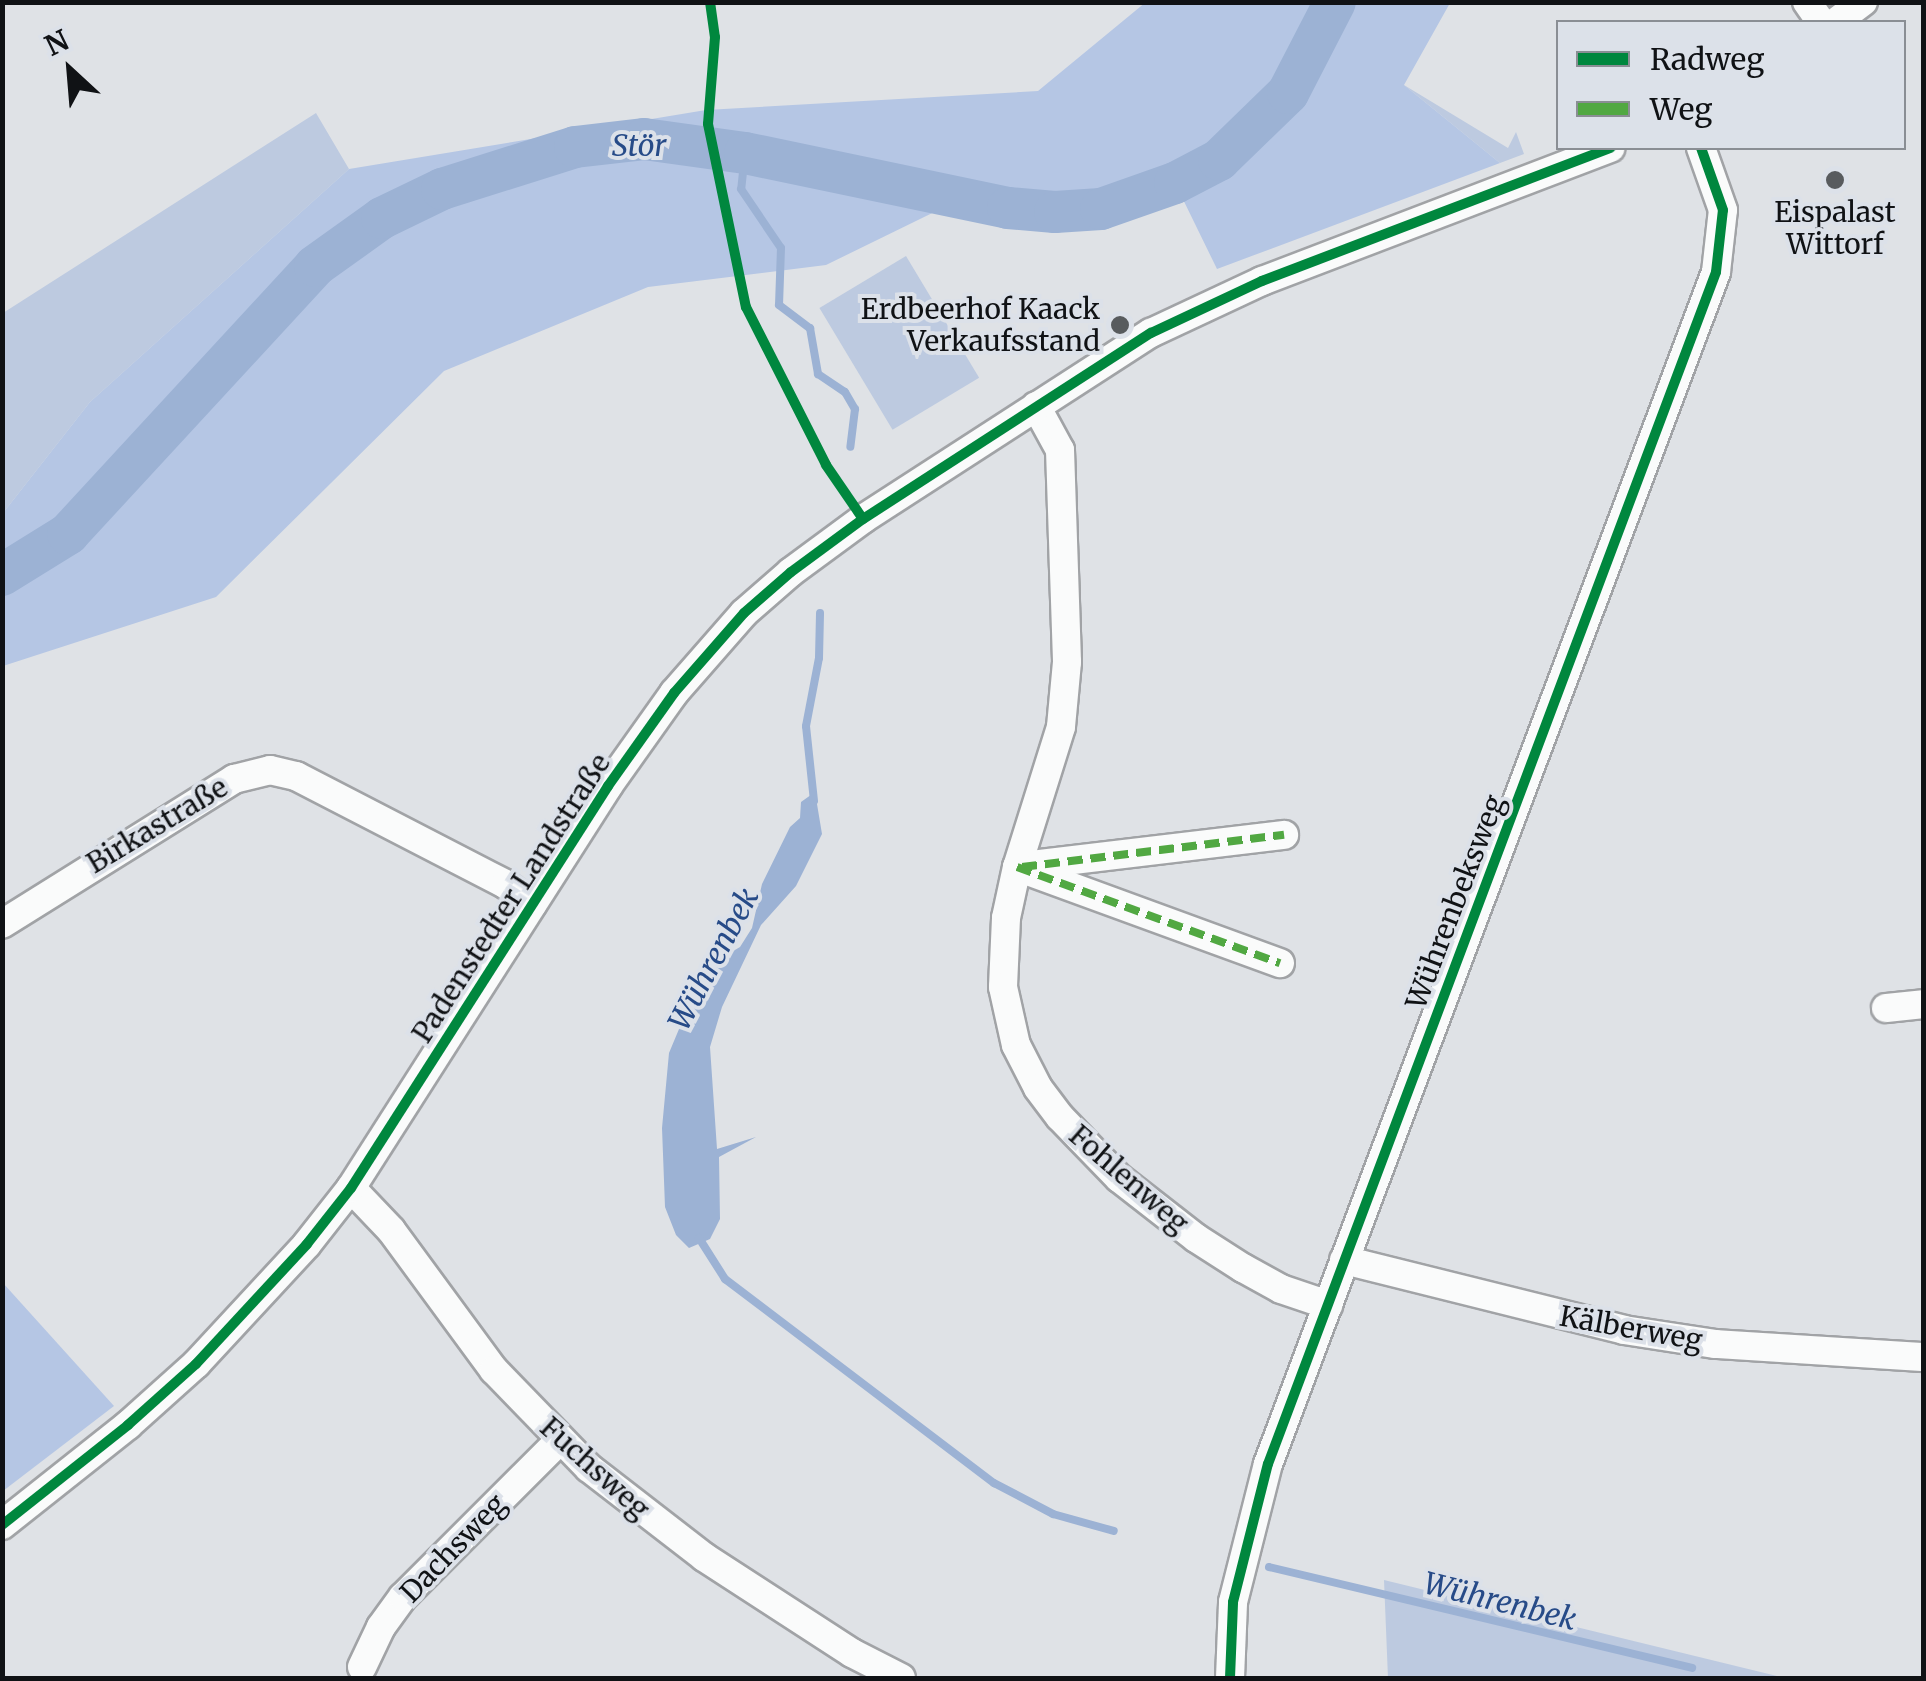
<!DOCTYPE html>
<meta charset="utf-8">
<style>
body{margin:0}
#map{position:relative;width:1926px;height:1681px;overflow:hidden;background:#dfe2e6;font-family:Merriweather,serif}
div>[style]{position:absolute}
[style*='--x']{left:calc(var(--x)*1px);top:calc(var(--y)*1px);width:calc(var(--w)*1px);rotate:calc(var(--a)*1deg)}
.green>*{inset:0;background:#bdcae0;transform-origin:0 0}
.forest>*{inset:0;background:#b5c6e4}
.water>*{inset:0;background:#9cb2d4}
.stream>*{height:8px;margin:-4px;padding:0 4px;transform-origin:4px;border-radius:4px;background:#9cb2d4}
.river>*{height:42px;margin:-21px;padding:0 21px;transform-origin:21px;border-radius:21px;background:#9cb2d4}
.roads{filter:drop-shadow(2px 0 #a1a3a6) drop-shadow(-2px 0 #a1a3a6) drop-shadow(0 2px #a1a3a6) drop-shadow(0 -2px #a1a3a6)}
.minor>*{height:28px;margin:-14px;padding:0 14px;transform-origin:14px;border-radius:14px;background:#fafbfb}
.quiet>*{height:8px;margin-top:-4px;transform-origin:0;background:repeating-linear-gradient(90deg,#51a842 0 15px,transparent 0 23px)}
.cycleway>*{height:10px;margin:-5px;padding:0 5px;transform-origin:5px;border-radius:5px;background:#00873e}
.dots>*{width:28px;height:28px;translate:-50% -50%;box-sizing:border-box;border:5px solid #dce1e9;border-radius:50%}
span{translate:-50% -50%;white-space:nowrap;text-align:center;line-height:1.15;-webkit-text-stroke:8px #dce1e9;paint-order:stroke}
.poi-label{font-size:28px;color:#101215}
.right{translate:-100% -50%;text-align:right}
.street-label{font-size:28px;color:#101215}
.water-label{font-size:30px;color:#274b88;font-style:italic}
.frame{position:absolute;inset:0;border:5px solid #101215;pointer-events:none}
.legend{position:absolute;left:1556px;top:20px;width:350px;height:130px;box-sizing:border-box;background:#dce1e9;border:2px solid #8a8e94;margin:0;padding:12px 18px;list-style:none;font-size:30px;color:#101215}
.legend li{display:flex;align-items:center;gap:20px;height:50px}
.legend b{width:50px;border:2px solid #8a8e94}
.north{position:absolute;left:20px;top:20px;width:100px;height:100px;-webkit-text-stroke:8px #dce1e9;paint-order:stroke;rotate:334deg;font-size:28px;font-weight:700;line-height:40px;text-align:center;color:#101215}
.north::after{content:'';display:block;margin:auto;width:35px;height:45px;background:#101215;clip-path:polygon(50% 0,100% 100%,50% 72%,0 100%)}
</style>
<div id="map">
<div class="green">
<i style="clip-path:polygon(1404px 85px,1508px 148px,1516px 132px,1524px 154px,1500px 163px)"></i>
<i style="clip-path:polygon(316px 113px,349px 169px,90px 402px,3px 513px,3px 313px)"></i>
<i style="left:906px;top:256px;width:142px;height:101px;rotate:59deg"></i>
<i style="clip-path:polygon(1384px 1580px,1785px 1678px,1388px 1678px)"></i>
</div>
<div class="forest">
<i style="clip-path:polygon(1146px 2px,1450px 3px,1404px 85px,1500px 163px,1217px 269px,1175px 183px,1101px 209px,1055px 212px,963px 198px,826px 265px,648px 287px,444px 371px,216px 597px,3px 666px,3px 513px,90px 402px,349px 169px,706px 110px,1038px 91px)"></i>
<i style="clip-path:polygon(3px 1283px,114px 1406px,3px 1491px)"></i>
</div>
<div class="water">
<i style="clip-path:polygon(815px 792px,822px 834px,796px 886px,761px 925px,722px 1007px,710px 1047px,717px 1149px,756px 1137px,719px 1157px,720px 1219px,710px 1239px,689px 1248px,676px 1235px,665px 1207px,662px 1128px,669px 1053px,697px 986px,723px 957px,740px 947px,752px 928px,762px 884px,790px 827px,800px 818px,801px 802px)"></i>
</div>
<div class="stream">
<i style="--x:745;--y:153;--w:36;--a:96"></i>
<i style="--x:741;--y:189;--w:71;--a:55.9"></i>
<i style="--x:781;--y:248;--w:57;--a:92"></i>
<i style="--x:779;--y:305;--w:39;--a:37"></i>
<i style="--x:810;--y:328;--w:47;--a:80.1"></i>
<i style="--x:818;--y:374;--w:32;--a:34"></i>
<i style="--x:845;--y:392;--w:20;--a:60"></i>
<i style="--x:855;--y:409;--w:38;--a:97"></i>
<i style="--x:814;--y:801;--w:75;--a:-96.1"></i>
<i style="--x:806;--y:726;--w:69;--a:-79.2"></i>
<i style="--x:819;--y:658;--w:45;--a:-88.7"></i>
<i style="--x:699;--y:1238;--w:49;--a:57.6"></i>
<i style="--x:725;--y:1279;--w:338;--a:37.2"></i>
<i style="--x:994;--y:1483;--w:67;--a:27.7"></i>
<i style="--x:1053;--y:1514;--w:63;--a:15.6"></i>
<i style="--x:1269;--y:1567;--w:435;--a:13.4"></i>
</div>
<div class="river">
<i style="--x:2;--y:575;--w:78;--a:-31.8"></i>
<i style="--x:68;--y:534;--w:364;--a:-47.3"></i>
<i style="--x:315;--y:266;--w:82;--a:-35.6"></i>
<i style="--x:382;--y:218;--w:67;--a:-25.8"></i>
<i style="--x:442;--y:189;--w:139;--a:-17.5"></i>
<i style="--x:575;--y:147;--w:69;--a:-6.6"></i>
<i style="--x:644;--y:139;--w:102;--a:7.9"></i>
<i style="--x:745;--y:153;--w:269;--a:11.8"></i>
<i style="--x:1008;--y:208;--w:47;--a:4.9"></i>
<i style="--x:1055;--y:212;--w:46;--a:-3.7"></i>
<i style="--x:1101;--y:209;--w:78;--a:-19.4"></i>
<i style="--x:1175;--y:183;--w:50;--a:-27.6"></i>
<i style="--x:1219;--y:160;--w:96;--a:-44.2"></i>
<i style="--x:1288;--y:93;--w:102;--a:-62.7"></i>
</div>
<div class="roads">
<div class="minor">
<i style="--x:1807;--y:2;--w:24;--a:55"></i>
<i style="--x:1836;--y:22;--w:34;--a:-37"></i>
<i style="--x:1036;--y:406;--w:50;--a:61.4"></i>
<i style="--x:1060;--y:450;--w:212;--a:88.1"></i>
<i style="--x:1067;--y:662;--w:65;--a:95.3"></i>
<i style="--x:1061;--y:727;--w:147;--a:107.4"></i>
<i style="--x:1017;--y:867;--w:52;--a:102.2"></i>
<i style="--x:1006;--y:918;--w:69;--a:92.5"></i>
<i style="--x:1003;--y:987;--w:59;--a:77.4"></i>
<i style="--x:1016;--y:1045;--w:48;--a:62.9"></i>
<i style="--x:1038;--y:1088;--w:36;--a:53"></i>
<i style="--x:1060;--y:1117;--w:85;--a:46"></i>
<i style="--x:1119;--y:1178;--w:98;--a:37.9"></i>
<i style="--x:1196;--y:1238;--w:56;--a:32.6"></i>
<i style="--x:1243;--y:1268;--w:43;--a:28.9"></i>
<i style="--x:1281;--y:1289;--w:50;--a:18.8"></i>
<i style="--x:1023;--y:866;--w:263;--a:-6.8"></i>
<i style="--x:1017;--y:867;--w:280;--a:20.1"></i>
<i style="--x:2;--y:924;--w:274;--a:-32"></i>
<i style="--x:234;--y:779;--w:37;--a:-14"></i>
<i style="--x:270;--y:770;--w:27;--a:13"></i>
<i style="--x:296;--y:776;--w:235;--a:27.3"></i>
<i style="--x:505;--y:884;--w:34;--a:36"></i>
<i style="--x:1886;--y:1008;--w:38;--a:-6"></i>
<i style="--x:351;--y:1188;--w:58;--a:46.4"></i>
<i style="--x:391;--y:1230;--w:174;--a:53.7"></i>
<i style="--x:494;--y:1370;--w:136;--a:45.9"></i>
<i style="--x:589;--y:1468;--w:145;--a:37.7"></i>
<i style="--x:704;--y:1557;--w:176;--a:33"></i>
<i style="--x:852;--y:1653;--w:55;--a:27"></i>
<i style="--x:1344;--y:1260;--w:289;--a:14"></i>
<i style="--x:1624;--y:1330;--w:93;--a:8.7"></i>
<i style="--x:1716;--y:1344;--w:208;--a:3.6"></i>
<i style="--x:2;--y:1525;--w:161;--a:-38.4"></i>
<i style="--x:128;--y:1425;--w:91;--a:-41.9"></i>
<i style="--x:196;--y:1364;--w:163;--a:-47.2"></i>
<i style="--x:307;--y:1244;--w:71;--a:-51.8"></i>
<i style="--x:351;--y:1188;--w:477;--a:-57.4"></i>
<i style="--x:608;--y:786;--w:114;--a:-54.6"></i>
<i style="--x:674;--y:693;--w:106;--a:-48.8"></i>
<i style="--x:744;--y:613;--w:62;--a:-41.1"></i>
<i style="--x:791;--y:572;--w:89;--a:-36.4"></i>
<i style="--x:863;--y:519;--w:343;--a:-32.9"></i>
<i style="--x:1151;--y:333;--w:123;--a:-25.1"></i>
<i style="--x:1262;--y:281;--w:373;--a:-20.9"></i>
<i style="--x:362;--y:1667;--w:44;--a:-64.6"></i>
<i style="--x:381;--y:1627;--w:37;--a:-54"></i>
<i style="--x:403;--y:1597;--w:222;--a:-45"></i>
<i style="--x:1230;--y:1678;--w:76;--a:-87.7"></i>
<i style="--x:1233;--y:1602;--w:142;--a:-75.8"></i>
<i style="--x:1268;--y:1464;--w:1273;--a:-69.4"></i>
<i style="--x:1716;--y:272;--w:62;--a:-83.6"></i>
<i style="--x:1723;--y:210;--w:66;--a:-109.5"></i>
</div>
</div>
<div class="quiet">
<i style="--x:1017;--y:867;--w:280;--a:20.1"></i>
<i style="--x:1022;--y:867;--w:264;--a:-7"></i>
</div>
<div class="cycleway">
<i style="--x:710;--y:2;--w:35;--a:82"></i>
<i style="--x:715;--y:37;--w:87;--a:94.6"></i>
<i style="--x:708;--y:124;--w:187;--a:78.3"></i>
<i style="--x:746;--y:307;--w:177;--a:63.1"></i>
<i style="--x:826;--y:465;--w:65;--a:55.6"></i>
<i style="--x:2;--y:1525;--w:161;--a:-38.4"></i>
<i style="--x:128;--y:1425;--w:91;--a:-41.9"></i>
<i style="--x:196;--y:1364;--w:163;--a:-47.2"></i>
<i style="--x:307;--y:1244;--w:71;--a:-51.8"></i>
<i style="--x:351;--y:1188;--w:477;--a:-57.4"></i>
<i style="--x:608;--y:786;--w:114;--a:-54.6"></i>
<i style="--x:674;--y:693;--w:106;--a:-48.8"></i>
<i style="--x:744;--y:613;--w:62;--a:-41.1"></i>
<i style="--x:791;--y:572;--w:89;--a:-36.4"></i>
<i style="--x:863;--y:519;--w:343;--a:-32.9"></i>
<i style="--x:1151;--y:333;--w:123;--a:-25.1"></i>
<i style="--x:1262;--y:281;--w:373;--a:-20.9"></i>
<i style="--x:1230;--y:1678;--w:76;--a:-87.7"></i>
<i style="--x:1233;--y:1602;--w:142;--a:-75.8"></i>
<i style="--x:1268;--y:1464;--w:1273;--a:-69.4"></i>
<i style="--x:1716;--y:272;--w:62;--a:-83.6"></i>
<i style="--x:1723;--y:210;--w:66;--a:-109.5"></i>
</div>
<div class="dots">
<i style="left:1835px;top:180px;background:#585b5e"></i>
<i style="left:1120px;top:325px;background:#585b5e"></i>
</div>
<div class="poi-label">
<span style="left:1835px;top:228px">Eispalast<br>Wittorf</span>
<span class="right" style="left:1100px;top:325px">Erdbeerhof Kaack<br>Verkaufsstand</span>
</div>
<div class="street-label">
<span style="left:157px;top:825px;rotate:-31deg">Birkastraße</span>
<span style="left:511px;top:898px;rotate:-57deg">Padenstedter Landstraße</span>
<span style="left:1455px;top:902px;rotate:-69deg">Wührenbeksweg</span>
<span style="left:1129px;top:1179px;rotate:41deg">Fohlenweg</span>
<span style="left:1631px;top:1328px;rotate:10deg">Kälberweg</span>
<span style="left:595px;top:1468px;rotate:42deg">Fuchsweg</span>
<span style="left:453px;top:1548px;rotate:-46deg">Dachsweg</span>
</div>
<div class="water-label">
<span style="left:639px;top:145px">Stör</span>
<span style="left:713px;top:959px;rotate:-62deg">Wührenbek</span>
<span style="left:1500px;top:1601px;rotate:14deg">Wührenbek</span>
</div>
<div class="frame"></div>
<ul class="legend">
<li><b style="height:12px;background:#00873e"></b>Radweg</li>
<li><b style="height:12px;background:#51a842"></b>Weg</li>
</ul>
<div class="north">N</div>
</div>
